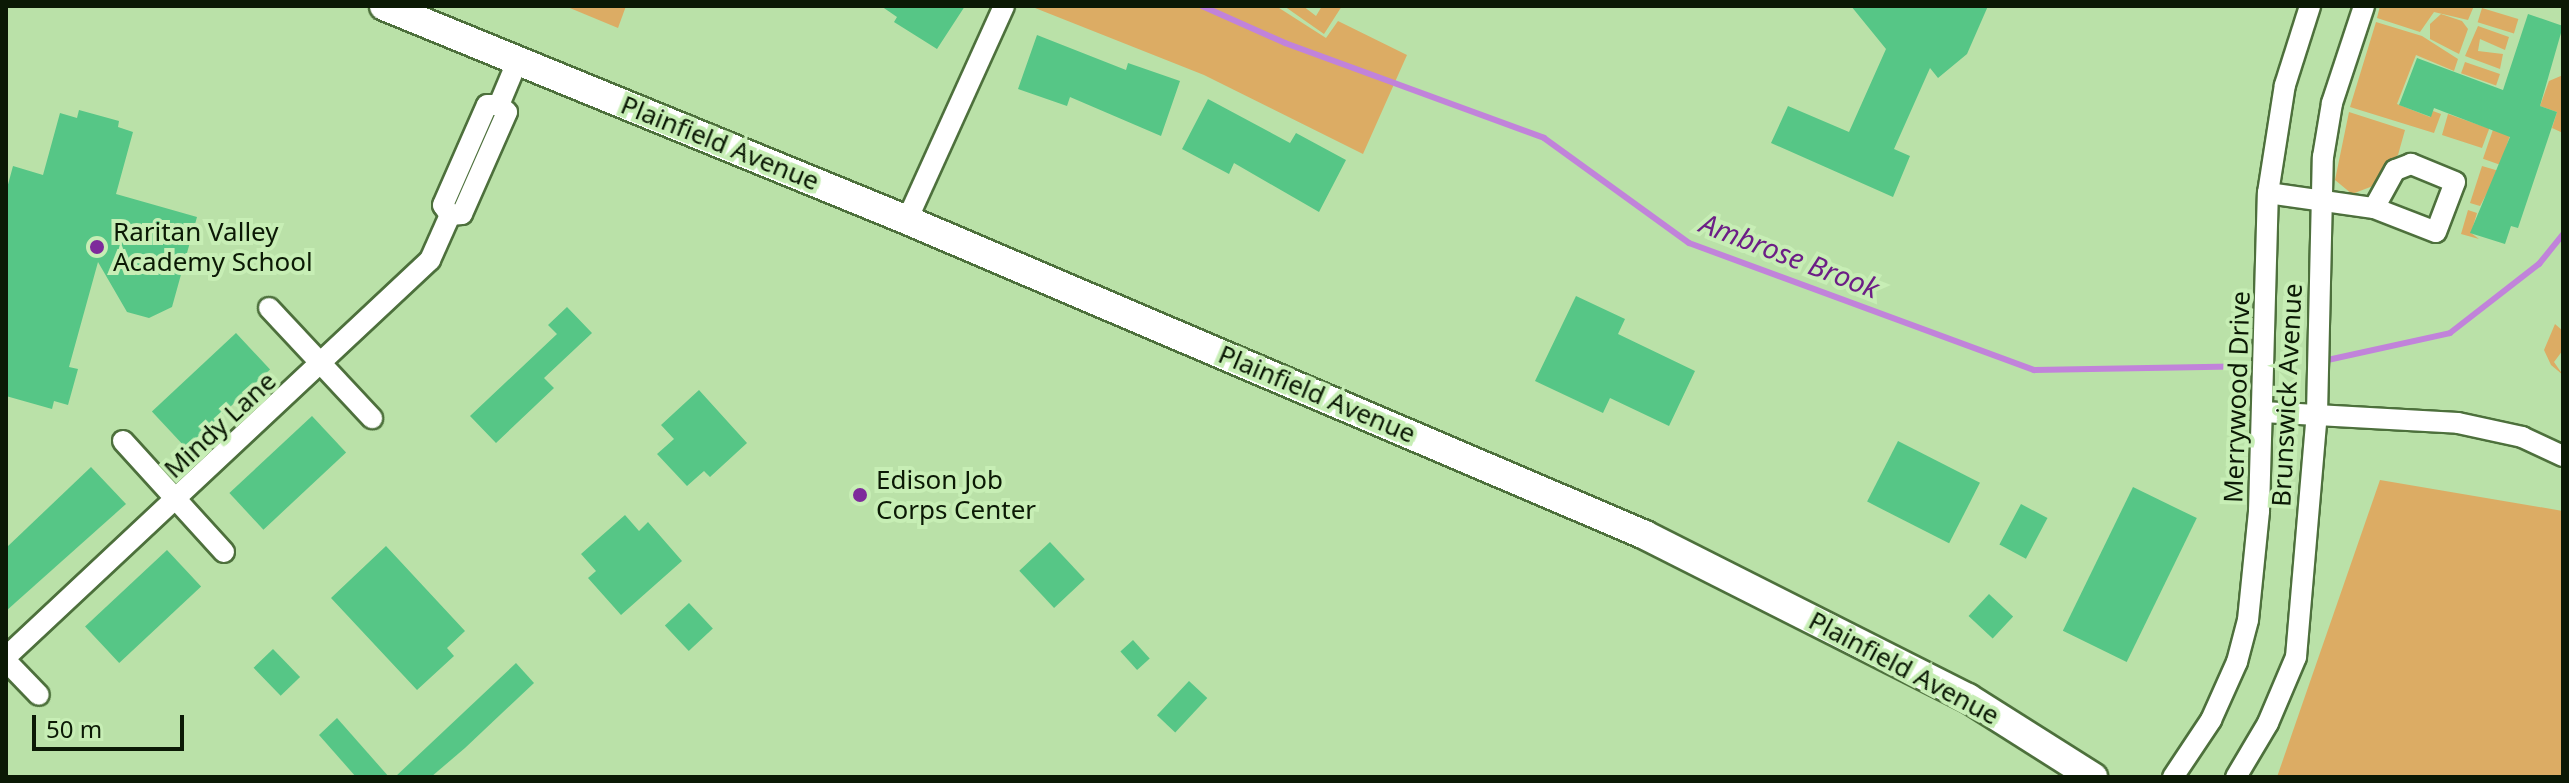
<!DOCTYPE html>
<style>
body{margin:0}
#map{position:relative;width:2569px;height:783px;overflow:hidden;background:#bae1a8;font-family:"Noto Sans",sans-serif}
div>[style]{position:absolute}
[style*='--x']{left:calc(var(--x)*1px);top:calc(var(--y)*1px);width:calc(var(--w)*1px);rotate:calc(var(--a)*1deg)}
.green>*{inset:0;background:#dcac64;transform-origin:0 0}
.stream>*{height:6px;margin:-3px;padding:0 3px;transform-origin:3px;border-radius:3px;background:#c183da}
.building>*{inset:0;background:#56c686;transform-origin:0 0}
.roads{filter:drop-shadow(2px 0 #4d703c) drop-shadow(-2px 0 #4d703c) drop-shadow(0 2px #4d703c) drop-shadow(0 -2px #4d703c)}
.minor>*{height:20px;margin:-10px;padding:0 10px;transform-origin:10px;border-radius:10px;background:#fff}
.secondary>*{height:28px;margin:-14px;padding:0 14px;transform-origin:14px;border-radius:14px;background:#fff}
.dots>*{width:22px;height:22px;translate:-50% -50%;box-sizing:border-box;border:4px solid #c7eeb5;border-radius:50%}
span{translate:-50% -50%;white-space:nowrap;text-align:center;line-height:1.15;-webkit-text-stroke:8px #c7eeb5;paint-order:stroke}
.street-label{font-size:26px;color:#0b1905}
.poi-label{font-size:26px;color:#0b1905}
.left{translate:0 -50%;text-align:left}
.water-label{font-size:28px;color:#6c1e86;font-style:italic}
.frame{position:absolute;inset:0;border:8px solid #0b1905;pointer-events:none}
.scale{position:absolute;left:32px;top:715px;width:152px;height:36px;box-sizing:border-box;border:4px solid #0b1905;border-top:0;padding-left:10px;font-size:24px;line-height:28px;white-space:nowrap;color:#0b1905;-webkit-text-stroke:6px #c7eeb5;paint-order:stroke}
</style>
<div id="map">
<div class="green">
<i style="clip-path:polygon(565px 6px,626px 6px,618px 28px)"></i>
<i style="clip-path:polygon(1030px 6px,1276px 6px,1326px 38px,1338px 21px,1407px 55px,1363px 154px,1204px 75px)"></i>
<i style="clip-path:polygon(1284px 6px,1303px 6px,1316px 16px,1322px 6px,1342px 6px,1324px 34px)"></i>
<i style="clip-path:polygon(2380px 6px,2461px 8px,2474px 6px,2468px 20px,2434px 12px,2420px 32px,2377px 18px)"></i>
<i style="left:2482px;top:8px;width:38px;height:15px;rotate:17deg"></i>
<i style="clip-path:polygon(2441px 14px,2462px 21px,2468px 29px,2459px 54px,2430px 39px,2430px 24px)"></i>
<i style="clip-path:polygon(2376px 22px,2422px 36px,2458px 59px,2454px 71px,2416px 55px,2397px 104px,2430px 117px,2433px 111px,2441px 114px,2434px 133px,2350px 107px)"></i>
<i style="clip-path:polygon(2478px 26px,2509px 37px,2505px 50px,2480px 39px,2478px 51px,2503px 54px,2500px 69px,2465px 56px)"></i>
<i style="left:2465px;top:62px;width:37px;height:12px;rotate:19deg"></i>
<i style="clip-path:polygon(2563px 75px,2563px 133px,2552px 128px,2557px 112px,2540px 106px,2549px 81px)"></i>
<i style="clip-path:polygon(2349px 112px,2405px 130px,2398px 155px,2385px 164px,2373px 186px,2352px 194px,2335px 180px)"></i>
<i style="clip-path:polygon(2448px 114px,2485px 127px,2491px 124px,2482px 148px,2442px 135px)"></i>
<i style="left:2496px;top:121px;width:18px;height:40px;rotate:19deg"></i>
<i style="clip-path:polygon(2482px 166px,2499px 171px,2480px 206px,2470px 203px)"></i>
<i style="clip-path:polygon(2468px 210px,2477px 213px,2471px 233px,2479px 239px,2461px 234px)"></i>
<i style="clip-path:polygon(2555px 324px,2563px 331px,2563px 350px,2554px 362px,2563px 375px,2551px 365px,2544px 350px)"></i>
<i style="clip-path:polygon(2380px 480px,2563px 511px,2563px 777px,2277px 777px)"></i>
</div>
<div class="stream">
<i style="--x:1202;--y:6;--w:91;--a:24"></i>
<i style="--x:1285;--y:43;--w:276;--a:20.1"></i>
<i style="--x:1544;--y:138;--w:179;--a:35.9"></i>
<i style="--x:1689;--y:243;--w:368;--a:20.2"></i>
<i style="--x:2034;--y:370;--w:227;--a:-1"></i>
<i style="--x:2323;--y:361;--w:130;--a:-12.4"></i>
<i style="--x:2450;--y:333;--w:113;--a:-37.8"></i>
<i style="--x:2539;--y:264;--w:38;--a:-51"></i>
</div>
<div class="building">
<i style="clip-path:polygon(881px 6px,965px 6px,937px 49px,894px 22px,897px 17px)"></i>
<i style="clip-path:polygon(1851px 6px,1988px 6px,1967px 54px,1938px 78px,1930px 68px,1894px 149px,1910px 156px,1893px 197px,1771px 143px,1788px 106px,1849px 132px,1886px 49px)"></i>
<i style="clip-path:polygon(2528px 14px,2563px 26px,2540px 106px,2557px 112px,2518px 228px,2511px 226px,2505px 244px,2470px 233px,2510px 137px,2434px 108px,2431px 117px,2399px 105px,2417px 58px,2503px 90px)"></i>
<i style="clip-path:polygon(1037px 35px,1126px 70px,1128px 63px,1180px 81px,1161px 136px,1070px 97px,1067px 106px,1018px 89px)"></i>
<i style="clip-path:polygon(1208px 99px,1290px 143px,1296px 133px,1346px 160px,1319px 212px,1234px 163px,1229px 174px,1182px 149px)"></i>
<i style="clip-path:polygon(79px 110px,119px 121px,118px 127px,133px 132px,116px 194px,197px 217px,172px 307px,149px 318px,127px 312px,98px 262px,69px 367px,78px 369px,68px 405px,54px 401px,52px 409px,6px 396px,6px 192px,13px 166px,43px 175px,60px 113px,77px 118px)"></i>
<i style="clip-path:polygon(1576px 296px,1625px 319px,1618px 334px,1695px 371px,1669px 426px,1610px 398px,1603px 413px,1535px 381px)"></i>
<i style="clip-path:polygon(567px 307px,592px 333px,544px 378px,554px 388px,496px 443px,470px 416px,557px 334px,548px 325px)"></i>
<i style="left:236px;top:333px;width:50px;height:115px;rotate:47deg"></i>
<i style="clip-path:polygon(699px 390px,747px 443px,710px 477px,704px 471px,687px 486px,657px 454px,674px 439px,661px 425px)"></i>
<i style="left:312px;top:416px;width:50px;height:113px;rotate:47deg"></i>
<i style="left:1898px;top:441px;width:92px;height:68px;rotate:27deg"></i>
<i style="clip-path:polygon(91px 467px,126px 504px,6px 611px,6px 548px)"></i>
<i style="left:2133px;top:487px;width:71px;height:160px;rotate:26deg"></i>
<i style="left:2021px;top:504px;width:30px;height:46px;rotate:28deg"></i>
<i style="clip-path:polygon(625px 515px,639px 531px,648px 522px,682px 561px,621px 615px,588px 578px,596px 571px,581px 554px)"></i>
<i style="left:1050px;top:542px;width:51px;height:42px;rotate:47deg"></i>
<i style="clip-path:polygon(386px 546px,465px 631px,447px 648px,454px 656px,417px 690px,331px 598px)"></i>
<i style="left:167px;top:550px;width:50px;height:112px;rotate:47deg"></i>
<i style="left:1989px;top:594px;width:33px;height:30px;rotate:43deg"></i>
<i style="left:689px;top:603px;width:35px;height:33px;rotate:47deg"></i>
<i style="left:1133px;top:640px;width:25px;height:17px;rotate:48deg"></i>
<i style="left:273px;top:649px;width:39px;height:27px;rotate:46deg"></i>
<i style="clip-path:polygon(516px 663px,534px 683px,465px 748px,431px 777px,395px 777px)"></i>
<i style="left:1189px;top:681px;width:25px;height:47px;rotate:43deg"></i>
<i style="clip-path:polygon(337px 718px,389px 777px,356px 777px,319px 735px)"></i>
</div>
<div class="roads">
<div class="minor">
<i style="--x:499;--y:105;--w:47;--a:-67.3"></i>
<i style="--x:2268;--y:193;--w:107;--a:8.1"></i>
<i style="--x:2374;--y:208;--w:66;--a:21.2"></i>
<i style="--x:2436;--y:232;--w:53;--a:-69.2"></i>
<i style="--x:2455;--y:182;--w:48;--a:-157.8"></i>
<i style="--x:2411;--y:164;--w:17;--a:159"></i>
<i style="--x:2395;--y:170;--w:43;--a:118.9"></i>
<i style="--x:450;--y:215;--w:12;--a:-125"></i>
<i style="--x:443;--y:205;--w:109;--a:-66.3"></i>
<i style="--x:487;--y:105;--w:12;--a:0"></i>
<i style="--x:450;--y:215;--w:12;--a:-5"></i>
<i style="--x:462;--y:214;--w:111;--a:-66.2"></i>
<i style="--x:507;--y:112;--w:11;--a:-139"></i>
<i style="--x:907;--y:220;--w:235;--a:-65.6"></i>
<i style="--x:269;--y:308;--w:151;--a:46.9"></i>
<i style="--x:2263;--y:412;--w:195;--a:3.2"></i>
<i style="--x:2458;--y:423;--w:66;--a:12.3"></i>
<i style="--x:2522;--y:437;--w:45;--a:24.9"></i>
<i style="--x:123;--y:441;--w:150;--a:47.7"></i>
<i style="--x:6;--y:657;--w:581;--a:-43.12"></i>
<i style="--x:430;--y:260;--w:49;--a:-66"></i>
<i style="--x:6;--y:661;--w:47;--a:45.9"></i>
<i style="--x:2173;--y:777;--w:69;--a:-56.3"></i>
<i style="--x:2211;--y:720;--w:64;--a:-65.9"></i>
<i style="--x:2237;--y:662;--w:43;--a:-75.3"></i>
<i style="--x:2248;--y:620;--w:110;--a:-84.2"></i>
<i style="--x:2259;--y:511;--w:318;--a:-88.4"></i>
<i style="--x:2268;--y:193;--w:109;--a:-81.1"></i>
<i style="--x:2285;--y:85;--w:83;--a:-72.4"></i>
<i style="--x:2236;--y:777;--w:63;--a:-59.3"></i>
<i style="--x:2268;--y:723;--w:72;--a:-67"></i>
<i style="--x:2296;--y:657;--w:244;--a:-85.1"></i>
<i style="--x:2317;--y:414;--w:257;--a:-88.7"></i>
<i style="--x:2323;--y:157;--w:55;--a:-80.5"></i>
<i style="--x:2332;--y:103;--w:102;--a:-71.7"></i>
</div>
<div class="secondary">
<i style="--x:384;--y:6;--w:565;--a:22.25"></i>
<i style="--x:907;--y:220;--w:802;--a:23.11"></i>
<i style="--x:1645;--y:535;--w:362;--a:26.8"></i>
<i style="--x:1968;--y:698;--w:148;--a:32.3"></i>
</div>
</div>
<div class="dots">
<i style="left:97px;top:247px;background:#7e2b9b"></i>
<i style="left:860px;top:495px;background:#7e2b9b"></i>
</div>
<div class="street-label">
<span style="left:720px;top:143px;rotate:22deg">Plainfield Avenue</span>
<span style="left:1317px;top:394px;rotate:23deg">Plainfield Avenue</span>
<span style="left:2287px;top:395px;rotate:-87deg">Brunswick Avenue</span>
<span style="left:2237px;top:397px;rotate:-88deg">Merrywood Drive</span>
<span style="left:220px;top:425px;rotate:-43deg">Mindy Lane</span>
<span style="left:1904px;top:668px;rotate:28deg">Plainfield Avenue</span>
</div>
<div class="poi-label">
<span class="left" style="left:113px;top:247px">Raritan Valley<br>Academy School</span>
<span class="left" style="left:876px;top:495px">Edison Job<br>Corps Center</span>
</div>
<div class="water-label">
<span style="left:1790px;top:255px;rotate:21deg">Ambrose Brook</span>
</div>
<div class="frame"></div>
<div class="scale">50 m</div>
</div>
